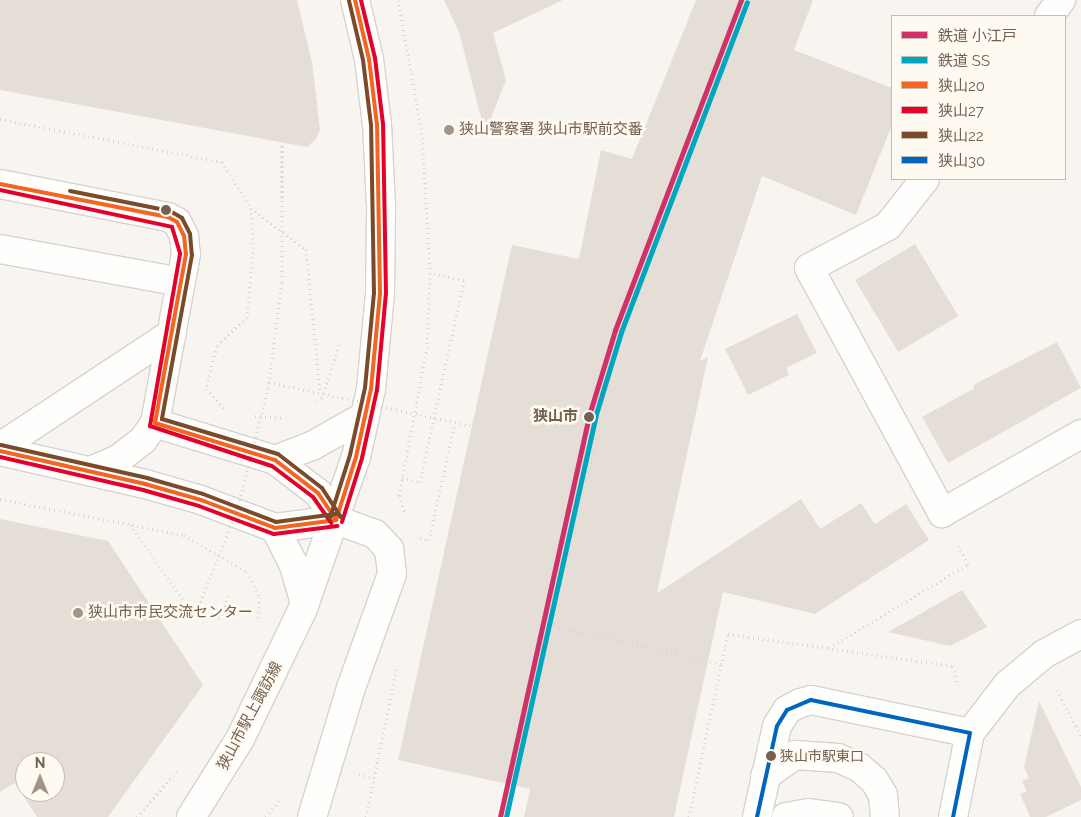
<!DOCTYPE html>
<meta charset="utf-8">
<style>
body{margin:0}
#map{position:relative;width:1081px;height:817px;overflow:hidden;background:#f8f5f0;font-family:Raleway,"Noto Sans JP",sans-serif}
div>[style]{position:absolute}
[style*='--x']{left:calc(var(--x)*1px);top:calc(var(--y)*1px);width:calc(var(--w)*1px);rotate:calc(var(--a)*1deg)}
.building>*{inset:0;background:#e5ded7;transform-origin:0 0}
.path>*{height:3px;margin-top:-1.5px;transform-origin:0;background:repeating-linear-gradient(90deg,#dad5d0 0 1px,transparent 0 5px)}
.roads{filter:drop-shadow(1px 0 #d7d2ce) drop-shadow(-1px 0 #d7d2ce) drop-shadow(0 1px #d7d2ce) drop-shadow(0 -1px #d7d2ce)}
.minor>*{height:28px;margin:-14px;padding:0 14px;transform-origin:14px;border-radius:14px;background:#fefefd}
.path-bridge>*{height:3px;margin-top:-1.5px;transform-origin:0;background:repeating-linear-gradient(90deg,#dad5d0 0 1px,transparent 0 5px)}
.bus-1>*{height:4px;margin:-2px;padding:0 2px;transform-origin:2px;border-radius:2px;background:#f26522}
.bus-2>*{height:4px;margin:-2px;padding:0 2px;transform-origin:2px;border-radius:2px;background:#e4002b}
.bus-3>*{height:4px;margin:-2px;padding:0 2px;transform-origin:2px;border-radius:2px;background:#7a4b2a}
.bus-4>*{height:4px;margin:-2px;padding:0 2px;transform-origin:2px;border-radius:2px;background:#0065bd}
.rail-1>*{height:5px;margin:-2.5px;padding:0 2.5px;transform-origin:2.5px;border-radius:2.5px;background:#d13169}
.rail-2>*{height:5px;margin:-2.5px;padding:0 2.5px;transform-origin:2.5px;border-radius:2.5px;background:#00a6bf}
.dots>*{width:14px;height:14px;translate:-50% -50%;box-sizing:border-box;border:2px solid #fefaf2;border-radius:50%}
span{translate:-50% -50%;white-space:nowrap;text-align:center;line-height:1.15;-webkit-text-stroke:5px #fefaf2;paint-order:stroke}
.bus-label{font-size:14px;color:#756050}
.left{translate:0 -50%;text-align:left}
.poi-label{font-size:15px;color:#756050}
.stop-label{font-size:15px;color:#756050;font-weight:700}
.right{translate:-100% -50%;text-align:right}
.street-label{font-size:15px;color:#756050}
.legend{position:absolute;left:891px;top:15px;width:175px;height:165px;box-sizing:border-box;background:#fefaf2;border:1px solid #c7bcb1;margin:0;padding:6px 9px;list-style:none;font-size:15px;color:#756050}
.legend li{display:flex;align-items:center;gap:10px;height:25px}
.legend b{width:25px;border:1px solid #c7bcb1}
.north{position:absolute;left:15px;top:752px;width:50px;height:50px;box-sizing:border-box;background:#fefaf2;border:1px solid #c7bcb1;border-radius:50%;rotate:0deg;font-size:14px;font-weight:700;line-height:20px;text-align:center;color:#756050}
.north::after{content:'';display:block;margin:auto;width:18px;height:22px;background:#a39488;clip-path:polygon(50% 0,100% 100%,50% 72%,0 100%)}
</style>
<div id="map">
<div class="building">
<i style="clip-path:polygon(0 0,297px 0,312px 62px,320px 129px,316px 139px,307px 147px,0 90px)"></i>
<i style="clip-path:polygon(444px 0,563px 0,493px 33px,506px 80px,485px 133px,459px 32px)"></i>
<i style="clip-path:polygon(696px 0,813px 0,794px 50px,892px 88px,892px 125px,856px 215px,762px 176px,700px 361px,708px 357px,657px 593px,801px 499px,820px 529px,861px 503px,875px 524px,906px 504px,929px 540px,815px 614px,723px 592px,674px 817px,524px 817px,530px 789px,398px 760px,512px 245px,579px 259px,601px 150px,632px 159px)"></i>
<i style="left:915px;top:244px;width:84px;height:70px;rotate:59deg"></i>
<i style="clip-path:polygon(797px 314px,817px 353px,786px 368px,789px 375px,748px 395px,725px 349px)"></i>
<i style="clip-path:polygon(1057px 342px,1081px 388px,948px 463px,922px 417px,973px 389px,975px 384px)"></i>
<i style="clip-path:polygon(evenodd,0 519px,108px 541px,203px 685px,108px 817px,37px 817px,15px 783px,0 792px,0 519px,25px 762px,55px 762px,55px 792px,25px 792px,25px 762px)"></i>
<i style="clip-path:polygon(962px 590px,987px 627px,950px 646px,888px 632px)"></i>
<i style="clip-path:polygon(1039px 701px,1081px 787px,1081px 800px,1046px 817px,1030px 817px,1020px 794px,1027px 791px,1022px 781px,1029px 778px,1024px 767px)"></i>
</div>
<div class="path">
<i style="--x:398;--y:0;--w:135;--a:79.8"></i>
<i style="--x:422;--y:133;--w:140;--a:86.7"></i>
<i style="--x:430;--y:273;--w:74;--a:92.3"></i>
<i style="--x:427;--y:347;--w:152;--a:100.6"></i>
<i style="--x:399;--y:496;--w:20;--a:70"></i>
<i style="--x:0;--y:119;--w:226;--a:11"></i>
<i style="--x:222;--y:162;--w:54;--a:57.8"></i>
<i style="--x:251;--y:208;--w:39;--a:87"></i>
<i style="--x:253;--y:247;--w:70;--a:94.9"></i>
<i style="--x:247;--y:317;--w:42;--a:136"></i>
<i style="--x:217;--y:346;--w:44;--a:104.3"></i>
<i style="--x:206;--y:389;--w:26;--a:47"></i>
<i style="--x:251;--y:208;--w:69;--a:36.7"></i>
<i style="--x:306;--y:249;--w:145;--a:84.4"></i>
<i style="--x:317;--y:402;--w:6;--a:-39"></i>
<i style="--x:322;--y:398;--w:56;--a:-72.2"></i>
<i style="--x:255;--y:416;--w:29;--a:4"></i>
<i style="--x:596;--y:443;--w:188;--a:104.5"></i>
<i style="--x:549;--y:625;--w:176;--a:12.8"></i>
<i style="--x:402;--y:478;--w:18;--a:13"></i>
<i style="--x:420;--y:482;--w:207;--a:-77.7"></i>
<i style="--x:464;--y:280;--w:35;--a:-168"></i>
<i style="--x:0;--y:499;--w:187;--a:11.1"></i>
<i style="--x:184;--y:535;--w:73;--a:30.4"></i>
<i style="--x:247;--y:572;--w:28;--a:63"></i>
<i style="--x:260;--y:597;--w:24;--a:95"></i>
<i style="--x:130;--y:525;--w:112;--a:54.5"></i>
<i style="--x:420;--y:538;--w:9;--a:13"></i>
<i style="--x:429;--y:540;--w:120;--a:-77.5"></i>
<i style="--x:829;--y:648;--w:162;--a:-31.1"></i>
<i style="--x:968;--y:564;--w:24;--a:-118"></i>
<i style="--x:1057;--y:690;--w:52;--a:62.4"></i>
<i style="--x:359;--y:774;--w:15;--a:16"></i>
<i style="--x:137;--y:817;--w:62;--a:-48.9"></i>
<i style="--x:266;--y:817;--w:24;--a:-52"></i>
<i style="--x:366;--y:817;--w:153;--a:-78.3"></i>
<i style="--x:689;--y:817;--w:187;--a:-78"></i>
<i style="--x:728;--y:634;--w:227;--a:8.1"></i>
<i style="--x:953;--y:666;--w:20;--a:75"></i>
</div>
<div class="roads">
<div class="minor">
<i style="--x:1049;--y:16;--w:20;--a:-53"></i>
<i style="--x:925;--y:179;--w:60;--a:128.2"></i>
<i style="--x:888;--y:226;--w:89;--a:152"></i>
<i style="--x:809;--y:268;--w:279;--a:61.5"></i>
<i style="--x:942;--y:513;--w:160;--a:-29.6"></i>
<i style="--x:0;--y:184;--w:171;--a:11.1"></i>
<i style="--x:168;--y:217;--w:10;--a:29"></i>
<i style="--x:177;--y:222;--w:16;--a:63"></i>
<i style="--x:184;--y:236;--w:18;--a:84"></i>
<i style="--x:186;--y:254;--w:172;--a:100.4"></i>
<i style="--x:155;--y:423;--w:21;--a:125"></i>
<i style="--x:143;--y:440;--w:31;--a:142"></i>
<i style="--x:119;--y:459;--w:30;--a:157"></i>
<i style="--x:0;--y:249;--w:184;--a:10.3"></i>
<i style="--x:155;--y:423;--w:126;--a:17.1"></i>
<i style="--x:275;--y:460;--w:54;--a:37.5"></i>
<i style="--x:318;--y:493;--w:32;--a:56"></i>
<i style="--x:0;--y:447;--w:206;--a:-33.5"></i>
<i style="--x:0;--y:451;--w:149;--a:12.8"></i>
<i style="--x:145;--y:484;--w:58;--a:15.9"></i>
<i style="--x:201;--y:500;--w:79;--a:20.7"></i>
<i style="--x:275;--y:528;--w:62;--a:-7.5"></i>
<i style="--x:336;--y:520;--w:41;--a:19.7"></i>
<i style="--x:375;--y:534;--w:21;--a:47"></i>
<i style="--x:389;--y:549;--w:25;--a:83"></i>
<i style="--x:392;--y:574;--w:121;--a:109.8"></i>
<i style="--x:351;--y:688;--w:135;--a:106.8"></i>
<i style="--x:275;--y:460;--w:40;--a:-21"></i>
<i style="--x:312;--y:446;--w:61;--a:-29.5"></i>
<i style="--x:275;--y:528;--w:39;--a:63"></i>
<i style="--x:293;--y:563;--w:42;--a:73.3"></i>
<i style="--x:765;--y:776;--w:37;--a:-35"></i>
<i style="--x:795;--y:755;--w:43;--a:4"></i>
<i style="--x:838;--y:758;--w:24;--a:24"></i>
<i style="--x:860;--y:768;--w:18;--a:41"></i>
<i style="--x:874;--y:780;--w:17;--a:59"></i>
<i style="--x:883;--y:795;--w:22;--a:85"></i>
<i style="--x:191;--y:817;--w:92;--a:-57.9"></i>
<i style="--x:240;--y:739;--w:142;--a:-64.2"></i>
<i style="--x:302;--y:611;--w:163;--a:-70.7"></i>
<i style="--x:356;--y:457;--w:70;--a:-77.6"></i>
<i style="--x:371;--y:389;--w:96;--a:-84.6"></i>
<i style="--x:380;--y:293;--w:87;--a:-89.3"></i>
<i style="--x:381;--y:206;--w:81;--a:-92.8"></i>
<i style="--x:377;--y:125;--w:66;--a:-96.9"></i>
<i style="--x:369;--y:59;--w:61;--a:-103.3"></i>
<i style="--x:757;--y:817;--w:93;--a:-77.6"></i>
<i style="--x:777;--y:726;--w:19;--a:-58"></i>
<i style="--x:787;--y:710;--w:15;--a:-28"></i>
<i style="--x:800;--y:703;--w:11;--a:-15"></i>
<i style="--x:811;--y:700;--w:162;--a:11.7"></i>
<i style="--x:786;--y:817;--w:23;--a:-10"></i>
<i style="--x:809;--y:813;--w:30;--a:8"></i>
<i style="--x:953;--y:817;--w:86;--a:-78.6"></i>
<i style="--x:970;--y:733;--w:61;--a:-52.4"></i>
<i style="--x:1007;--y:685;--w:48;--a:-40"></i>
<i style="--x:1044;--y:654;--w:42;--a:-28.4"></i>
</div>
</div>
<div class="path-bridge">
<i style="--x:269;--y:382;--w:208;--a:12.2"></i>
<i style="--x:229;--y:596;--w:24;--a:114"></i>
<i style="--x:219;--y:618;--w:24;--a:-175"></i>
<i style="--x:195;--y:616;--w:114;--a:-68.4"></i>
<i style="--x:237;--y:510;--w:126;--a:-75.7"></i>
<i style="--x:268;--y:388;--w:107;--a:-82.5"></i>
<i style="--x:282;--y:282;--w:139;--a:-90"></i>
</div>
<div class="bus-1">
<i style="--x:0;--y:184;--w:171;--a:11.1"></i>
<i style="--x:168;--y:217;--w:10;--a:29"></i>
<i style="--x:177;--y:222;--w:16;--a:63"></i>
<i style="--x:184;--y:236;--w:18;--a:84"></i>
<i style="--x:186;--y:254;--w:172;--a:100.4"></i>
<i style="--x:155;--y:423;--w:126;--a:17.1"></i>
<i style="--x:275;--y:460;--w:54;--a:37.5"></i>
<i style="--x:318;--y:493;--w:32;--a:56"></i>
<i style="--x:0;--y:451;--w:149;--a:12.8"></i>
<i style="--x:145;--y:484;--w:58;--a:15.9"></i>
<i style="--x:201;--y:500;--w:79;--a:20.7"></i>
<i style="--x:275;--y:528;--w:62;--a:-7.5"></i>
<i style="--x:336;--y:520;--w:66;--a:-72.4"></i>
<i style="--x:356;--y:457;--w:70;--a:-77.6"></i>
<i style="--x:371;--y:389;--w:96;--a:-84.6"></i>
<i style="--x:380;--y:293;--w:168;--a:-91"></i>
<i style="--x:377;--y:125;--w:66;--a:-96.9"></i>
<i style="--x:369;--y:59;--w:61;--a:-103.3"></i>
</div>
<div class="bus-2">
<i style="--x:0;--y:190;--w:176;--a:12.1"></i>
<i style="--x:172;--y:227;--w:28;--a:73"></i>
<i style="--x:180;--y:254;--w:175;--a:99.9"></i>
<i style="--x:150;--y:426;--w:128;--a:18.2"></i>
<i style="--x:272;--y:466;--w:51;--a:37.1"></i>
<i style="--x:313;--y:497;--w:32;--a:55"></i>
<i style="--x:0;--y:457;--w:147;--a:13"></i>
<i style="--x:143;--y:490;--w:58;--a:15.9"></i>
<i style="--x:199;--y:506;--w:80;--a:20.5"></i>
<i style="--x:274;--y:534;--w:64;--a:-7.2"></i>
<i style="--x:342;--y:522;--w:67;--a:-72.6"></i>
<i style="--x:362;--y:458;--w:70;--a:-77.6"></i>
<i style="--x:377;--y:390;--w:97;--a:-84.7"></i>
<i style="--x:386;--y:293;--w:169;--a:-91"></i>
<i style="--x:383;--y:124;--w:66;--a:-96.9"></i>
<i style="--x:375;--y:58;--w:60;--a:-103.6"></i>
</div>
<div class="bus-3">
<i style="--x:70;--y:191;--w:102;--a:11.3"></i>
<i style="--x:170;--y:211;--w:14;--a:30"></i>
<i style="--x:182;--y:218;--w:18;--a:63"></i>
<i style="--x:190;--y:234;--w:21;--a:85"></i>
<i style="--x:192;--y:255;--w:167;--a:100.4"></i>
<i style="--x:162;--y:419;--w:121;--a:16.8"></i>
<i style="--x:278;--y:454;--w:56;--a:37.7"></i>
<i style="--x:322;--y:488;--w:35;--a:57"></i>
<i style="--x:1;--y:445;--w:150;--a:12.7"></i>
<i style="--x:147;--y:478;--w:58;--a:15.9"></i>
<i style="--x:203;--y:494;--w:78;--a:21"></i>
<i style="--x:276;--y:522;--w:60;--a:-7.7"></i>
<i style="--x:330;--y:518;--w:66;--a:-72.4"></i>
<i style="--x:350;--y:455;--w:69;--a:-77.4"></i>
<i style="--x:365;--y:388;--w:95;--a:-84.6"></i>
<i style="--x:374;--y:293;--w:168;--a:-91"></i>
<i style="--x:371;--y:125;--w:65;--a:-97"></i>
<i style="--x:363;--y:60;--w:61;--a:-103.3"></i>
</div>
<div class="bus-4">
<i style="--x:757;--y:817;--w:93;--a:-77.6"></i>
<i style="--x:777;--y:726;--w:19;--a:-58"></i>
<i style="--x:787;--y:710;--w:26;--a:-23"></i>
<i style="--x:811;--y:700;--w:162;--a:11.7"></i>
<i style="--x:970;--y:733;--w:86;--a:101.4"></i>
</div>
<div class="rail-1">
<i style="--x:500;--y:817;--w:415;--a:-77.5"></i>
<i style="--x:590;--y:412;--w:86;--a:-73"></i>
<i style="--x:615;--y:330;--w:353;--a:-69.1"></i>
</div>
<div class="rail-2">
<i style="--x:506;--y:817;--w:413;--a:-77.4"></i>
<i style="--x:596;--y:414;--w:86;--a:-73"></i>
<i style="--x:621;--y:332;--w:353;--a:-69.1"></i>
</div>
<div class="dots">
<i style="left:449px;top:130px;background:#a39488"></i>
<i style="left:166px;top:210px;background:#756050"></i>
<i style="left:589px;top:417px;background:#756050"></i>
<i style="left:78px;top:613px;background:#a39488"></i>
<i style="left:771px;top:756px;background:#756050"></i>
</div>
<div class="bus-label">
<span class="left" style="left:780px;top:756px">狭山市駅東口</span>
</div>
<div class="poi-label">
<span class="left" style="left:459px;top:130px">狭山警察署 狭山市駅前交番</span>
<span class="left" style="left:88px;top:613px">狭山市市民交流センター</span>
</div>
<div class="stop-label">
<span class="right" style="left:578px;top:417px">狭山市</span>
</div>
<div class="street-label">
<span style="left:250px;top:716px;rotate:-62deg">狭山市駅上諏訪線</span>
</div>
<ul class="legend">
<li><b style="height:6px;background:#d13169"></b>鉄道 小江戸</li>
<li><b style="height:6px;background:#00a6bf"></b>鉄道 SS</li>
<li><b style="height:6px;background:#f26522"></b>狭山20</li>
<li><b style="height:6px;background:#e4002b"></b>狭山27</li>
<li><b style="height:6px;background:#7a4b2a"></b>狭山22</li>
<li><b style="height:6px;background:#0065bd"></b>狭山30</li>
</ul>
<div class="north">N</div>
</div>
